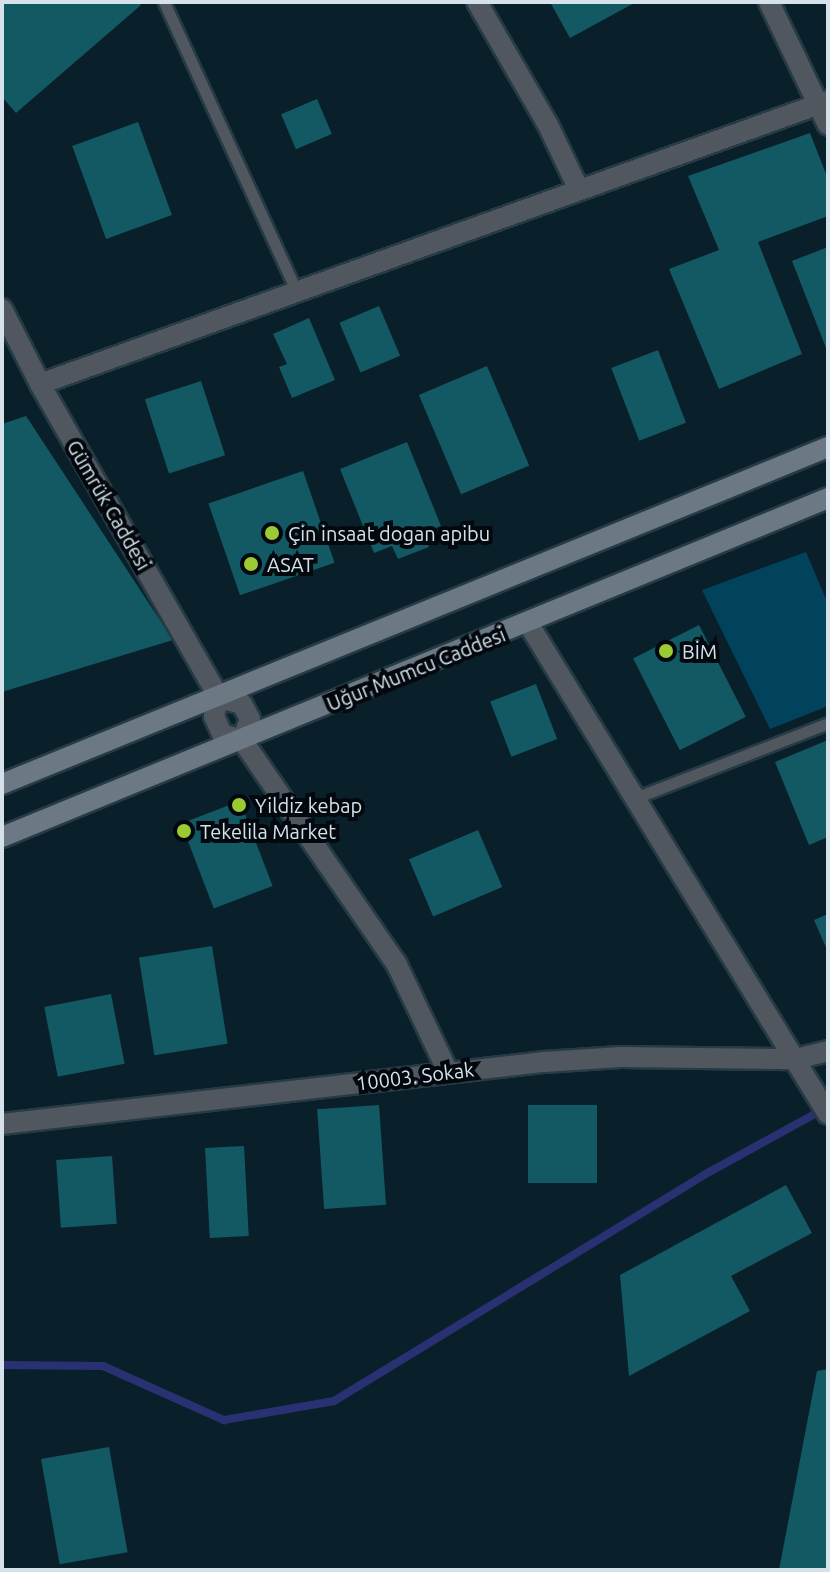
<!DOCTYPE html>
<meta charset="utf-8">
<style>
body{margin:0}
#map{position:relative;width:830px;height:1572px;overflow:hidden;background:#09202b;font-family:Ubuntu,sans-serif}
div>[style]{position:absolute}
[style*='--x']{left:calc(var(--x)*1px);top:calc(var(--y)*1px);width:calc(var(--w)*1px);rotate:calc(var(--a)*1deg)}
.green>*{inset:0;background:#01435d}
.stream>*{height:8px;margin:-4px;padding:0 4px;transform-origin:4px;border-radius:4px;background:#2a3173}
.building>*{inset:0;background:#135964;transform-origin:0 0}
.roads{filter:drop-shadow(2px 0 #263b46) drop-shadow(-2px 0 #263b46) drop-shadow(0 2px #263b46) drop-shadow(0 -2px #263b46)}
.service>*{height:11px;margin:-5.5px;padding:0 5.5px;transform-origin:5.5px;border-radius:5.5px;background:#50575f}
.minor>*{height:20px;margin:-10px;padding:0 10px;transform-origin:10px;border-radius:10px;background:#50575f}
.secondary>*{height:20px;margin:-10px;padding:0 10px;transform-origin:10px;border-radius:10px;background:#6d7885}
.dots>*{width:22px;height:22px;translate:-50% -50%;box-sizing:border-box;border:4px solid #02080d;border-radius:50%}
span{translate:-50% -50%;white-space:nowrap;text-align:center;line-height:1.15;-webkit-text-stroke:8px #02080d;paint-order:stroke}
.street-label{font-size:20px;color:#d5e2e9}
.poi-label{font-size:20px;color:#d5e2e9}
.left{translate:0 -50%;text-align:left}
.frame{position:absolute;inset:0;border:4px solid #d5e2e9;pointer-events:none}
</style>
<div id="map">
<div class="green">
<i style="clip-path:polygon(806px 552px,828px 604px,828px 706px,770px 729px,702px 590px)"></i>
</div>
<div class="stream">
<i style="--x:2;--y:1365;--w:101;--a:0.6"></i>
<i style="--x:103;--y:1366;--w:133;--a:24.1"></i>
<i style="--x:224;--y:1420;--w:112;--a:-9.8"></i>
<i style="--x:334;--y:1401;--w:431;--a:-31.4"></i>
<i style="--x:702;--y:1176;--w:139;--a:-28.8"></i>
</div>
<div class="building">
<i style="clip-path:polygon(6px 2px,138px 2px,141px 5px,16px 113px,2px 97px,2px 6px)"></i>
<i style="clip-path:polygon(550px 2px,636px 2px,570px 38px)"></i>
<i style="left:317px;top:99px;width:38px;height:39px;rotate:67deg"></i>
<i style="left:138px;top:122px;width:99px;height:70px;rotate:70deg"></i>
<i style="clip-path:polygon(810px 133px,828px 179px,828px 216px,758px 242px,802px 354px,719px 389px,669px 269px,719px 250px,688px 176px)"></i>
<i style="clip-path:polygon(828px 247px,828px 353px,792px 261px)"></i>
<i style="left:379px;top:306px;width:54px;height:43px;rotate:67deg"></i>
<i style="clip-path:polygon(309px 318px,335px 380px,292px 398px,279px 367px,287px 364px,273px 334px)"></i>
<i style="left:658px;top:350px;width:78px;height:50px;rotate:69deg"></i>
<i style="left:487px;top:366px;width:108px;height:74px;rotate:67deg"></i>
<i style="left:201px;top:381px;width:78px;height:59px;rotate:72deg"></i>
<i style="clip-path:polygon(26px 416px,173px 640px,2px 692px,2px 424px)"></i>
<i style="clip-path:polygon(407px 442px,441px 526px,423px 533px,429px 547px,398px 559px,392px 546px,374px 553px,340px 469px)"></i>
<i style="left:303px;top:471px;width:97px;height:100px;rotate:71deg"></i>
<i style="left:699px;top:625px;width:103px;height:74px;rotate:63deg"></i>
<i style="left:536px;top:684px;width:59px;height:49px;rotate:69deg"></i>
<i style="clip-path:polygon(828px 740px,828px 837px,809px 845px,775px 762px)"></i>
<i style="left:240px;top:801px;width:91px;height:63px;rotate:69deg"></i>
<i style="left:478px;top:830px;width:62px;height:75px;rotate:67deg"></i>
<i style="clip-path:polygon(828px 914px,828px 952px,814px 920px)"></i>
<i style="left:212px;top:946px;width:99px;height:74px;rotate:81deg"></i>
<i style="left:111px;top:994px;width:71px;height:68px;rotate:79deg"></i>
<i style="left:379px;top:1105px;width:100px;height:62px;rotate:86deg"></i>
<i style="left:597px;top:1105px;width:78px;height:69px;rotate:90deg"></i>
<i style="left:244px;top:1146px;width:90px;height:39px;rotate:87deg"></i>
<i style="left:112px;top:1156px;width:68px;height:56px;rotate:86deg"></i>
<i style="clip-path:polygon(786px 1185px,812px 1233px,731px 1276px,750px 1311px,629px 1376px,620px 1275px)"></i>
<i style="clip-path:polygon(828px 1369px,828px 1570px,779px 1570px,817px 1371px)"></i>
<i style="left:109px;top:1447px;width:107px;height:69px;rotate:80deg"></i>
</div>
<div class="roads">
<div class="service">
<i style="--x:164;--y:2;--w:319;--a:65.4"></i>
<i style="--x:635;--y:798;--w:207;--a:-21.2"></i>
</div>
<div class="minor">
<i style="--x:477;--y:2;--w:142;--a:60"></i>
<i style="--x:548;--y:125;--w:72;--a:64.5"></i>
<i style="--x:769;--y:2;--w:136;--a:64.4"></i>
<i style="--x:2;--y:309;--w:84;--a:63.1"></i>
<i style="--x:40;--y:384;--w:361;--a:60.3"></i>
<i style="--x:219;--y:698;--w:19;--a:106"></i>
<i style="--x:214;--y:716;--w:20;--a:66"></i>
<i style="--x:222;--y:734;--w:21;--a:17"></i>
<i style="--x:242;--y:740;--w:22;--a:-69"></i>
<i style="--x:250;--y:719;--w:17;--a:-118"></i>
<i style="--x:242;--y:704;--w:24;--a:-165"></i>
<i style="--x:40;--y:384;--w:837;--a:-19.76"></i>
<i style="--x:528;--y:623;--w:575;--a:58.58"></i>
<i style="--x:242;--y:740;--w:273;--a:55.4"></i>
<i style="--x:397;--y:965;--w:119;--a:64.5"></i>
<i style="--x:2;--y:1124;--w:546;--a:-6.53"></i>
<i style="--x:544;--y:1062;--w:77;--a:-3.7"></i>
<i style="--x:621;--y:1057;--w:175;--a:0.7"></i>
<i style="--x:796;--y:1059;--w:33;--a:-14"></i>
</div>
<div class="secondary">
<i style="--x:2;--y:784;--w:892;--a:-22.19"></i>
<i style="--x:2;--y:837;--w:893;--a:-22.31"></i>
</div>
</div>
<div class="dots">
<i style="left:272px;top:533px;background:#9bcb33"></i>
<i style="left:251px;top:564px;background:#9bcb33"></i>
<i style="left:666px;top:651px;background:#9bcb33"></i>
<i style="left:239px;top:805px;background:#9bcb33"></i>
<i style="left:184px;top:831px;background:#9bcb33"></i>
</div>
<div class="street-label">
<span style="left:109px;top:505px;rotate:60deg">Gümrük Caddesi</span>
<span style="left:416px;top:669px;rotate:-22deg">Uğur Mumcu Caddesi</span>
<span style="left:415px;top:1076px;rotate:-7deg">10003. Sokak</span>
</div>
<div class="poi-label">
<span class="left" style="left:288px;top:533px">Çin insaat dogan apibu</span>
<span class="left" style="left:267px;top:564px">ASAT</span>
<span class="left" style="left:682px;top:651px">BİM</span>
<span class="left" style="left:255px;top:805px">Yildiz kebap</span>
<span class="left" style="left:200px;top:831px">Tekelila Market</span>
</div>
<div class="frame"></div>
</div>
